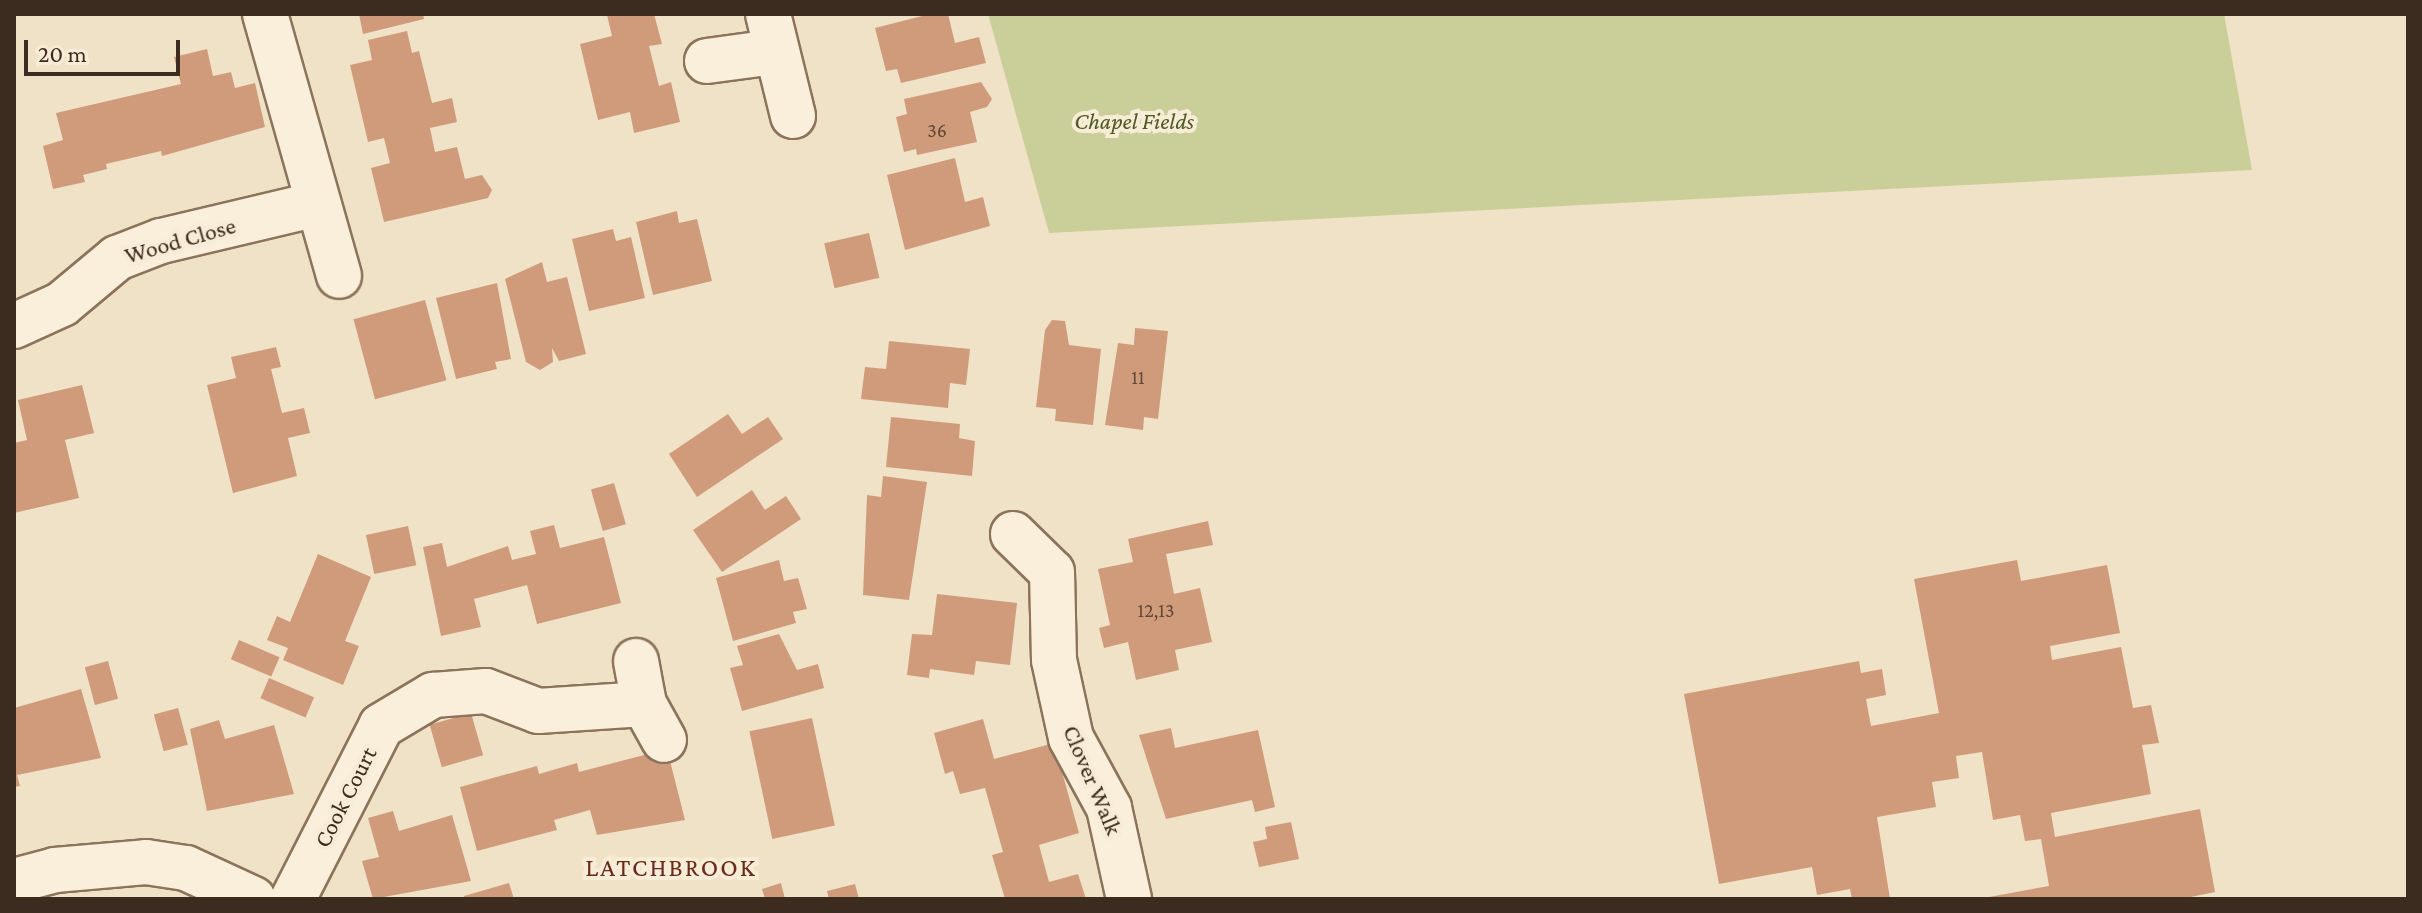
<!DOCTYPE html>
<style>
body{margin:0}
#map{position:relative;width:2422px;height:913px;overflow:hidden;background:#f0e2c6;font-family:"Crimson Pro",serif}
div>[style]{position:absolute}
[style*='--x']{left:calc(var(--x)*1px);top:calc(var(--y)*1px);width:calc(var(--w)*1px);rotate:calc(var(--a)*1deg)}
.green>*{inset:0;background:#cacf9a}
.building>*{inset:0;background:#cf9b7b;transform-origin:0 0}
.roads{filter:drop-shadow(2px 0 #8c735b) drop-shadow(-2px 0 #8c735b) drop-shadow(0 2px #8c735b) drop-shadow(0 -2px #8c735b)}
.street>*{height:44px;margin:-22px;padding:0 22px;transform-origin:22px;border-radius:22px;background:#faefda}
span{translate:-50% -50%;white-space:nowrap;text-align:center;line-height:1.15;-webkit-text-stroke:8px #f7ecd6;paint-order:stroke}
.number-label{font-size:20px;color:#614836}
.number-label span{-webkit-text-stroke-width:0}
.park-label{font-size:24px;color:#4e5925;font-style:italic}
.street-label{font-size:24px;color:#3c2c1f}
.neighbourhood-label{font-size:26px;color:#6a2b1d;letter-spacing:2px}
.frame{position:absolute;inset:0;border:16px solid #3c2c1f;pointer-events:none}
.scale{position:absolute;left:24px;top:40px;width:156px;height:36px;box-sizing:border-box;border:4px solid #3c2c1f;border-top:0;padding-left:10px;font-size:24px;line-height:28px;white-space:nowrap;color:#3c2c1f;-webkit-text-stroke:6px #f7ecd6;paint-order:stroke}
</style>
<div id="map">
<div class="green">
<i style="clip-path:polygon(988px 14px,2224px 14px,2252px 170px,1049px 233px)"></i>
</div>
<div class="building">
<i style="clip-path:polygon(359px 14px,423px 14px,424px 19px,363px 34px)"></i>
<i style="clip-path:polygon(654px 14px,662px 44px,649px 46px,659px 86px,671px 82px,680px 122px,634px 133px,630px 112px,598px 120px,580px 44px,612px 36px,607px 15px)"></i>
<i style="clip-path:polygon(930px 14px,948px 14px,955px 43px,979px 37px,986px 63px,901px 83px,897px 69px,886px 71px,875px 28px)"></i>
<i style="clip-path:polygon(407px 31px,412px 53px,419px 51px,432px 103px,452px 98px,457px 122px,430px 128px,435px 152px,457px 147px,465px 179px,482px 175px,492px 190px,488px 198px,384px 222px,371px 168px,390px 163px,384px 138px,368px 142px,350px 65px,372px 60px,368px 40px)"></i>
<i style="clip-path:polygon(207px 49px,213px 76px,231px 72px,235px 88px,255px 83px,265px 127px,162px 156px,161px 151px,106px 164px,107px 169px,83px 175px,85px 182px,53px 189px,43px 146px,63px 140px,56px 113px,181px 84px,174px 57px)"></i>
<i style="clip-path:polygon(981px 82px,992px 99px,987px 107px,970px 112px,977px 142px,917px 155px,916px 149px,904px 152px,896px 117px,907px 114px,904px 99px)"></i>
<i style="clip-path:polygon(955px 158px,965px 202px,983px 197px,990px 226px,905px 250px,887px 175px)"></i>
<i style="clip-path:polygon(677px 211px,679px 223px,697px 219px,712px 281px,653px 295px,636px 222px)"></i>
<i style="clip-path:polygon(613px 229px,616px 241px,631px 237px,645px 298px,589px 311px,572px 239px)"></i>
<i style="left:869px;top:233px;width:46px;height:46px;rotate:77deg"></i>
<i style="clip-path:polygon(542px 262px,547px 282px,567px 277px,586px 354px,559px 361px,552px 348px,553px 362px,540px 370px,526px 362px,505px 279px)"></i>
<i style="clip-path:polygon(497px 283px,511px 359px,495px 362px,497px 369px,456px 379px,436px 298px)"></i>
<i style="left:425px;top:300px;width:83px;height:74px;rotate:75deg"></i>
<i style="clip-path:polygon(1052px 320px,1065px 321px,1069px 345px,1101px 349px,1093px 425px,1055px 421px,1056px 409px,1036px 407px,1045px 330px)"></i>
<i style="clip-path:polygon(1135px 328px,1168px 331px,1158px 419px,1144px 417px,1143px 430px,1105px 425px,1118px 343px,1134px 345px)"></i>
<i style="clip-path:polygon(889px 341px,970px 349px,966px 385px,950px 383px,948px 408px,861px 399px,865px 367px,886px 369px)"></i>
<i style="clip-path:polygon(276px 347px,281px 367px,271px 369px,282px 413px,304px 408px,310px 433px,288px 438px,297px 476px,233px 493px,207px 385px,236px 378px,231px 357px)"></i>
<i style="clip-path:polygon(82px 385px,94px 433px,65px 440px,79px 498px,14px 513px,14px 443px,27px 440px,18px 400px)"></i>
<i style="clip-path:polygon(728px 414px,742px 434px,768px 417px,783px 439px,697px 497px,669px 454px)"></i>
<i style="clip-path:polygon(891px 417px,960px 424px,959px 438px,975px 441px,972px 476px,886px 467px)"></i>
<i style="clip-path:polygon(883px 476px,927px 482px,909px 600px,863px 595px,867px 495px,881px 497px)"></i>
<i style="left:614px;top:483px;width:43px;height:24px;rotate:74deg"></i>
<i style="clip-path:polygon(752px 490px,765px 510px,786px 496px,801px 519px,722px 572px,693px 530px)"></i>
<i style="clip-path:polygon(1208px 521px,1213px 545px,1166px 554px,1174px 594px,1200px 588px,1212px 642px,1175px 650px,1179px 670px,1136px 680px,1128px 642px,1104px 648px,1099px 628px,1110px 625px,1098px 569px,1133px 562px,1128px 539px)"></i>
<i style="clip-path:polygon(554px 525px,560px 548px,604px 537px,621px 603px,537px 624px,527px 585px,474px 599px,481px 627px,441px 636px,423px 547px,442px 543px,447px 567px,508px 546px,512px 560px,536px 554px,530px 531px)"></i>
<i style="left:408px;top:526px;width:40px;height:43px;rotate:78deg"></i>
<i style="clip-path:polygon(318px 554px,371px 577px,345px 641px,359px 646px,343px 685px,283px 660px,288px 648px,267px 640px,277px 616px,290px 622px)"></i>
<i style="clip-path:polygon(779px 560px,784px 581px,798px 578px,807px 609px,793px 612px,796px 623px,733px 641px,716px 578px)"></i>
<i style="clip-path:polygon(2017px 560px,2021px 581px,2107px 565px,2120px 633px,2050px 646px,2052px 660px,2121px 647px,2133px 708px,2151px 705px,2159px 743px,2142px 745px,2151px 794px,2051px 813px,2055px 837px,2200px 809px,2215px 892px,2181px 899px,1978px 899px,2049px 886px,2041px 839px,2025px 841px,2020px 815px,1993px 820px,1982px 752px,1956px 756px,1959px 778px,1932px 782px,1936px 807px,1877px 817px,1890px 899px,1852px 899px,1850px 889px,1817px 895px,1812px 867px,1719px 884px,1684px 694px,1859px 661px,1861px 673px,1882px 669px,1886px 695px,1866px 699px,1871px 726px,1939px 713px,1914px 579px)"></i>
<i style="clip-path:polygon(937px 594px,1017px 603px,1010px 665px,976px 661px,974px 675px,930px 669px,929px 678px,907px 675px,912px 634px,932px 635px)"></i>
<i style="clip-path:polygon(779px 634px,797px 670px,818px 664px,824px 688px,742px 711px,730px 668px,743px 665px,737px 646px)"></i>
<i style="left:239px;top:640px;width:44px;height:21px;rotate:23deg"></i>
<i style="left:108px;top:661px;width:39px;height:24px;rotate:75deg"></i>
<i style="left:269px;top:678px;width:49px;height:22px;rotate:23deg"></i>
<i style="clip-path:polygon(81px 689px,101px 758px,17px 775px,20px 786px,14px 787px,14px 708px)"></i>
<i style="left:178px;top:708px;width:38px;height:25px;rotate:75deg"></i>
<i style="left:471px;top:713px;width:44px;height:43px;rotate:74deg"></i>
<i style="left:812px;top:718px;width:110px;height:64px;rotate:78deg"></i>
<i style="clip-path:polygon(983px 719px,994px 759px,1054px 743px,1079px 833px,1039px 845px,1049px 882px,1078px 874px,1086px 899px,1005px 899px,992px 855px,1003px 852px,985px 788px,960px 794px,953px 771px,945px 774px,934px 733px)"></i>
<i style="clip-path:polygon(219px 720px,225px 739px,274px 725px,294px 794px,207px 811px,190px 729px)"></i>
<i style="clip-path:polygon(1171px 728px,1175px 748px,1258px 730px,1275px 807px,1255px 812px,1252px 800px,1166px 819px,1139px 735px)"></i>
<i style="clip-path:polygon(667px 749px,685px 820px,597px 835px,590px 810px,554px 820px,557px 830px,477px 851px,460px 787px,537px 766px,539px 774px,577px 763px,579px 772px)"></i>
<i style="clip-path:polygon(393px 811px,399px 831px,452px 815px,471px 881px,373px 899px,362px 861px,379px 857px,368px 818px)"></i>
<i style="clip-path:polygon(1291px 822px,1299px 859px,1259px 867px,1253px 842px,1267px 839px,1265px 827px)"></i>
<i style="clip-path:polygon(509px 883px,514px 899px,465px 899px,464px 896px)"></i>
<i style="clip-path:polygon(781px 883px,785px 899px,765px 899px,762px 889px)"></i>
<i style="clip-path:polygon(855px 884px,859px 899px,829px 899px,827px 891px)"></i>
</div>
<div class="roads">
<div class="street">
<i style="--x:265;--y:14;--w:272;--a:74.2"></i>
<i style="--x:768;--y:14;--w:105;--a:76.2"></i>
<i style="--x:707;--y:61;--w:68;--a:-7.7"></i>
<i style="--x:14;--y:326;--w:53;--a:-24.6"></i>
<i style="--x:62;--y:304;--w:72;--a:-39.9"></i>
<i style="--x:117;--y:258;--w:47;--a:-21.1"></i>
<i style="--x:161;--y:241;--w:161;--a:-13.3"></i>
<i style="--x:1013;--y:534;--w:54;--a:44.3"></i>
<i style="--x:1052;--y:572;--w:88;--a:88.7"></i>
<i style="--x:1054;--y:660;--w:80;--a:77.7"></i>
<i style="--x:1071;--y:738;--w:80;--a:61.5"></i>
<i style="--x:1109;--y:808;--w:93;--a:77.6"></i>
<i style="--x:636;--y:661;--w:44;--a:79.5"></i>
<i style="--x:14;--y:881;--w:42;--a:-15"></i>
<i style="--x:55;--y:870;--w:91;--a:-5"></i>
<i style="--x:146;--y:862;--w:40;--a:8.5"></i>
<i style="--x:186;--y:868;--w:74;--a:24.8"></i>
<i style="--x:293;--y:899;--w:194;--a:-63"></i>
<i style="--x:381;--y:726;--w:61;--a:-30.8"></i>
<i style="--x:433;--y:695;--w:53;--a:-4.3"></i>
<i style="--x:486;--y:691;--w:56;--a:21"></i>
<i style="--x:538;--y:711;--w:106;--a:-3.8"></i>
<i style="--x:644;--y:704;--w:41;--a:60.9"></i>
</div>
</div>
<div class="number-label">
<span style="left:937px;top:130px">36</span>
<span style="left:1138px;top:377px">11</span>
<span style="left:1156px;top:610px">12,13</span>
</div>
<div class="park-label">
<span style="left:1134px;top:121px">Chapel Fields</span>
</div>
<div class="street-label">
<span style="left:180px;top:240px;rotate:-16deg">Wood Close</span>
<span style="left:1093px;top:780px;rotate:67deg">Clover Walk</span>
<span style="left:345px;top:797px;rotate:-63deg">Cook Court</span>
</div>
<div class="neighbourhood-label">
<span style="left:671px;top:868px">LATCHBROOK</span>
</div>
<div class="frame"></div>
<div class="scale">20 m</div>
</div>
